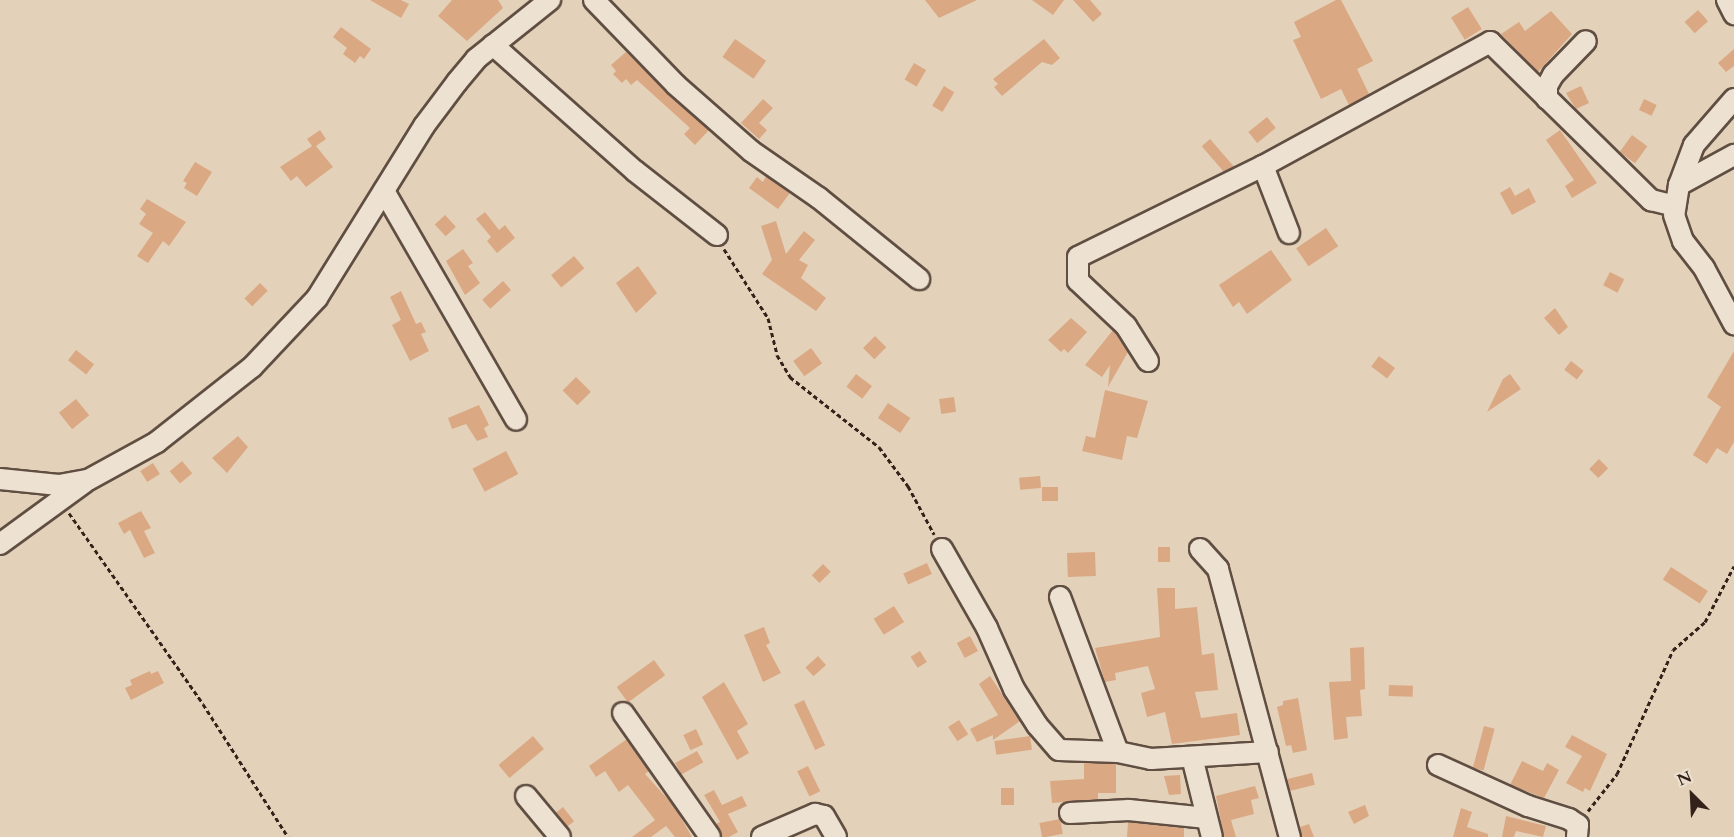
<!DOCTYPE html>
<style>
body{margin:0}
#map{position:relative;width:1734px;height:837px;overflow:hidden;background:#e3d2b9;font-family:Cardo,serif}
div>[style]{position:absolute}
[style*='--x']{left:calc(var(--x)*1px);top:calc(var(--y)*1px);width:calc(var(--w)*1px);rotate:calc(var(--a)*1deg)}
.building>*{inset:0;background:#dba884;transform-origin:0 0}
.path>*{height:3px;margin-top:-1.5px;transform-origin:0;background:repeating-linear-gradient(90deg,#34221a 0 4.5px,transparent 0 7.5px)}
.roads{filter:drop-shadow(2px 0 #604e42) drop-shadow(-2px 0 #604e42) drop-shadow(0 2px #604e42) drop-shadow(0 -2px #604e42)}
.minor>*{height:20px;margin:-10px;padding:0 10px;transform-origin:10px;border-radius:10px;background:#ede2d2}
span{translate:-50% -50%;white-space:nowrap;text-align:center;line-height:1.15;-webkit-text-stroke:4.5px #ede2d2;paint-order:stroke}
.north{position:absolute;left:1662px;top:765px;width:60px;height:60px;-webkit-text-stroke:4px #ede2d2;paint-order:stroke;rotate:336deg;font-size:16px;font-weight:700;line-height:24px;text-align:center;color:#34221a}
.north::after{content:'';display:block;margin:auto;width:21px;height:27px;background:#34221a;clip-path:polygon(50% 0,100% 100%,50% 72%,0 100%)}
</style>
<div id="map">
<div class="building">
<i style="clip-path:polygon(370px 0,401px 0,409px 4px,401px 18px)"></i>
<i style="clip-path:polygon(452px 0,498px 0,503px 8px,467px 41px,438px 16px)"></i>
<i style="clip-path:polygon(925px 0,977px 0,939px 18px)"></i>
<i style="clip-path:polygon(1032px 0,1064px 0,1053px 15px)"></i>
<i style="clip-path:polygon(1073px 0,1090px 0,1102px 14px,1093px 22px)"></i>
<i style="clip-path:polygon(1336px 0,1341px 0,1373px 61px,1357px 69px,1369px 94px,1349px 105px,1341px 89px,1321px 99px,1293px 40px,1301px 37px,1294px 22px)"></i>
<i style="left:1468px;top:7px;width:26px;height:20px;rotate:58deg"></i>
<i style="left:1698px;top:10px;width:15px;height:18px;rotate:48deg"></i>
<i style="clip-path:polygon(1551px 11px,1572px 34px,1538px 72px,1501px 34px,1519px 22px,1525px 31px)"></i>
<i style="clip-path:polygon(341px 27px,371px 49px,364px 59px,360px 56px,355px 63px,343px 54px,347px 48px,333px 37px)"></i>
<i style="left:735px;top:39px;width:38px;height:22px;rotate:35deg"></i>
<i style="clip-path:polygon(1044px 39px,1060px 58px,1052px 65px,1042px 62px,1002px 96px,994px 87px,998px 84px,993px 79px)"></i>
<i style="clip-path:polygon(1734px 49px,1734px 66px,1726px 72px,1718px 63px)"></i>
<i style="clip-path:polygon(626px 52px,709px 130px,695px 145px,684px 134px,690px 128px,637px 80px,631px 85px,626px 79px,622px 83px,613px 74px,616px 71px,611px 65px)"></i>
<i style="left:914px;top:63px;width:14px;height:19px;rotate:30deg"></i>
<i style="left:944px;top:86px;width:12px;height:23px;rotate:31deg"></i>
<i style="clip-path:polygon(1581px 86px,1589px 103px,1576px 109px,1566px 93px)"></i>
<i style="clip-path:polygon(763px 99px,773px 108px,759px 123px,767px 130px,759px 139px,741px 123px)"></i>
<i style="left:1644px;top:99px;width:14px;height:12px;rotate:25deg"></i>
<i style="left:1267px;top:117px;width:14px;height:24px;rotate:51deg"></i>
<i style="clip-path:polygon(320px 130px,326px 139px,316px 146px,333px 167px,306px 187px,297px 176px,291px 181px,280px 167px,312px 146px,307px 139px)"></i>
<i style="clip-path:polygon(1560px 130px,1597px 183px,1572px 198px,1565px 186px,1574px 180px,1546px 140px)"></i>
<i style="left:1632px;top:135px;width:19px;height:21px;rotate:36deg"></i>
<i style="left:1210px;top:139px;width:37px;height:11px;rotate:49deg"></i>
<i style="clip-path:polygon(195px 162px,212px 172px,197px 196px,184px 188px,187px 183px,183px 181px)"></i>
<i style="clip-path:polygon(766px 176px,790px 193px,778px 209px,749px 188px,757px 177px,763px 182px)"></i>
<i style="clip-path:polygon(1510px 187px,1515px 196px,1529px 188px,1536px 202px,1512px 215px,1500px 193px)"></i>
<i style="clip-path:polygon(147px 199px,186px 222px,169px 246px,163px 241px,148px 263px,137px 256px,153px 233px,139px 224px,146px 214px,140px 209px)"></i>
<i style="clip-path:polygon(485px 212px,499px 230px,505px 225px,515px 238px,497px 253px,487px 241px,491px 237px,476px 219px)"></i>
<i style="left:445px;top:215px;width:16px;height:14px;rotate:47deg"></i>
<i style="clip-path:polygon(776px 221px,786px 254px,804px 231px,815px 240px,799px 260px,808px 265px,801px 278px,826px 298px,816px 311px,762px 274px,772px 260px,761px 226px)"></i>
<i style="left:1326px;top:228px;width:22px;height:36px;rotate:56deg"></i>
<i style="clip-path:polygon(463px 249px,473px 263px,468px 266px,480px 283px,465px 295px,446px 261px)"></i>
<i style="clip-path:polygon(1271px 250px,1292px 280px,1247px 314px,1239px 302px,1233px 307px,1219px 285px)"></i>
<i style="left:574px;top:256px;width:16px;height:30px;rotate:50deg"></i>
<i style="clip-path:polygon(638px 266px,657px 293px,636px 313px,616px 283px)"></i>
<i style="left:1610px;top:272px;width:16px;height:15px;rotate:27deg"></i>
<i style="left:503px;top:281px;width:12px;height:28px;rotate:48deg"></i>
<i style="left:260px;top:283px;width:11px;height:22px;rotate:45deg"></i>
<i style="clip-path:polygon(401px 291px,416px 324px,421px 322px,426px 332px,421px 334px,429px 351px,410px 361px,392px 325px,401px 320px,390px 297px)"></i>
<i style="clip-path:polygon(1555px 308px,1568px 327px,1559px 335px,1544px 318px)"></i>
<i style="clip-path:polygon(1071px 318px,1087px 332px,1068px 353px,1064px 349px,1061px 352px,1048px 340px)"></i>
<i style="clip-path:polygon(1113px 330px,1128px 352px,1108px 387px,1110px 365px,1102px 377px,1085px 365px)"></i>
<i style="left:875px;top:336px;width:16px;height:17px;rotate:45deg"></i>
<i style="left:811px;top:348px;width:19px;height:22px;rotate:54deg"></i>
<i style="left:76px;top:350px;width:23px;height:13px;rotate:38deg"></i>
<i style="clip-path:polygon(1734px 351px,1734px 442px,1727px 454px,1717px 448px,1707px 464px,1693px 455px,1721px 407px,1707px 397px)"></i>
<i style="left:1379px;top:356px;width:20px;height:13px;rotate:37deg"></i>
<i style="left:1571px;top:361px;width:16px;height:11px;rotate:38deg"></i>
<i style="left:856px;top:374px;width:20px;height:16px;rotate:37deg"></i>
<i style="clip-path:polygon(1510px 374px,1521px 389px,1487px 412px,1503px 379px)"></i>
<i style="left:576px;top:377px;width:21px;height:19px;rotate:45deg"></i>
<i style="clip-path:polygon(1105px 390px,1148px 401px,1137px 438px,1127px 436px,1122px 460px,1082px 451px,1086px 436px,1095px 438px)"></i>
<i style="left:954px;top:397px;width:15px;height:15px;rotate:82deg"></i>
<i style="left:76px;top:399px;width:21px;height:22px;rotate:51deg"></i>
<i style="left:888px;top:403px;width:27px;height:18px;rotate:34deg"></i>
<i style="clip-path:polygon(479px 405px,489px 425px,484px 428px,488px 437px,477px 441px,466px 424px,452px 429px,448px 418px)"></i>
<i style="clip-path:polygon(238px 436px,248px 447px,227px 473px,212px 458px)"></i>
<i style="left:506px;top:451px;width:26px;height:38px;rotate:62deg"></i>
<i style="left:1599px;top:459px;width:13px;height:14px;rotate:45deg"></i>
<i style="left:182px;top:461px;width:16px;height:16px;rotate:50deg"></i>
<i style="left:153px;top:463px;width:13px;height:15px;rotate:58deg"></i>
<i style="left:1040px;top:476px;width:12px;height:21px;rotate:85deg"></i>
<i style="left:1042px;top:487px;width:16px;height:14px"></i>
<i style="clip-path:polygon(141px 511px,151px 528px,144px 531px,155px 553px,144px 558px,130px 530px,124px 534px,118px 523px)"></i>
<i style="left:1158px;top:547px;width:12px;height:15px"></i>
<i style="left:1095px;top:552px;width:24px;height:28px;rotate:88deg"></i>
<i style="left:927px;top:563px;width:12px;height:26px;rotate:66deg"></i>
<i style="left:823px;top:564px;width:11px;height:16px;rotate:45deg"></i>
<i style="left:1671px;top:567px;width:44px;height:15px;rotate:33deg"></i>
<i style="clip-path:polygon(1157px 588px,1175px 588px,1175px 609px,1197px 607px,1202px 655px,1214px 653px,1218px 690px,1195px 692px,1201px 718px,1237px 713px,1240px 735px,1172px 744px,1165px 712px,1147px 717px,1141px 693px,1155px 689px,1148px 666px,1115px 673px,1116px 680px,1105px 682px,1095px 648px,1160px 637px)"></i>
<i style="left:894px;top:606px;width:19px;height:24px;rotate:58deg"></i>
<i style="clip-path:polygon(764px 627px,770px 643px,766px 645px,781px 673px,763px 682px,744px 635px)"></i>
<i style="left:970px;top:636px;width:17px;height:15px;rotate:62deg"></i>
<i style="clip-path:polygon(1364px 647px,1365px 689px,1360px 690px,1362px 716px,1346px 717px,1348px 738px,1334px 740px,1329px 682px,1351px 681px,1350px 648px)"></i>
<i style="left:920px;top:651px;width:13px;height:11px;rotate:58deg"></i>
<i style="left:818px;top:656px;width:12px;height:17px;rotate:48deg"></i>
<i style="left:654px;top:660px;width:19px;height:46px;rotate:54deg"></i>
<i style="clip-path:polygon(150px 671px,151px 674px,158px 671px,164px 683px,131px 700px,125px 688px,132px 685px,130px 680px)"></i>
<i style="clip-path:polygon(990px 676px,1020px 721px,993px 740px,993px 735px,977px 742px,970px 729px,998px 715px,979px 684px)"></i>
<i style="clip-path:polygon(724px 682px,748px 724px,737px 731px,749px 753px,737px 760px,702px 697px)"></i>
<i style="left:1389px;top:685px;width:24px;height:11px;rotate:2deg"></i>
<i style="clip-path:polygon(1298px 698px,1307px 750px,1293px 753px,1291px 745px,1286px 746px,1277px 707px,1283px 705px,1283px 701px)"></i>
<i style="left:804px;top:700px;width:50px;height:11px;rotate:65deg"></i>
<i style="left:959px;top:720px;width:17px;height:13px;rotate:57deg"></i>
<i style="left:1484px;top:726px;width:11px;height:43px;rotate:15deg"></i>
<i style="left:696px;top:729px;width:17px;height:14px;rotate:65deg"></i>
<i style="clip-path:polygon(1572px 735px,1607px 754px,1590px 791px,1585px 788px,1583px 792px,1566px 783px,1582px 756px,1565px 747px)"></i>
<i style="left:533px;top:736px;width:17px;height:45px;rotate:50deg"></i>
<i style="left:1030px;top:736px;width:14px;height:36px;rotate:82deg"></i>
<i style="clip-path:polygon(627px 739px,649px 771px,645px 774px,674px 806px,692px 837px,675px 837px,666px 826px,651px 837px,632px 837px,655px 820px,628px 785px,619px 792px,605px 771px,596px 777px,589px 766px)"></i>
<i style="left:697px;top:751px;width:13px;height:25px;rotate:61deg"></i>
<i style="clip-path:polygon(1522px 761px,1543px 771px,1547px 763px,1559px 770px,1544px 798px,1510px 785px)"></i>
<i style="clip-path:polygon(1084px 763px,1116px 764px,1116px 793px,1098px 793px,1098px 799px,1052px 803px,1050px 781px,1084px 779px)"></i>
<i style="left:808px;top:766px;width:28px;height:12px;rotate:64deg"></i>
<i style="left:1312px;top:773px;width:12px;height:26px;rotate:76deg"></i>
<i style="clip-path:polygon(1180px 775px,1181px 794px,1169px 795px,1164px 776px)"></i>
<i style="clip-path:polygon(1255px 786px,1259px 798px,1251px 800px,1254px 814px,1231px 820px,1236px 837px,1224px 837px,1216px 796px)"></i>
<i style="left:1001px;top:788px;width:13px;height:17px"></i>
<i style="clip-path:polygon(714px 790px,722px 805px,742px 796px,747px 806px,728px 814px,738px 832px,729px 837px,722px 837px,716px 824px,720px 822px,704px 795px)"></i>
<i style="clip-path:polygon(1365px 805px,1369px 816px,1354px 824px,1348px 812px)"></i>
<i style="left:563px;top:807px;width:18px;height:9px;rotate:52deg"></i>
<i style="clip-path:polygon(1461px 808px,1472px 812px,1467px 827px,1488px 834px,1488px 837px,1453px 837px)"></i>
<i style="clip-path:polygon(1506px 816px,1546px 826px,1543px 837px,1516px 831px,1514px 837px,1502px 837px)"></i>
<i style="left:1060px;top:819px;width:15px;height:21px;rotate:79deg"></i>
<i style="clip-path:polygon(1128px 822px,1184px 828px,1184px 837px,1127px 837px)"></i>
<i style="clip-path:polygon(1309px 824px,1314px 837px,1302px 837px,1300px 827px)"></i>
</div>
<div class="path">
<i style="--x:724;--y:249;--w:82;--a:57.5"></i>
<i style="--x:768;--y:318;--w:38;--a:76"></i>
<i style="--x:777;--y:355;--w:26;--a:59"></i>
<i style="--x:790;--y:377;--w:113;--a:38.2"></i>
<i style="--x:879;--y:447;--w:49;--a:53.4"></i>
<i style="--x:908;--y:486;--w:55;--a:61.6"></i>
<i style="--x:69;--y:513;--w:233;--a:54.9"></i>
<i style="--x:203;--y:704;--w:158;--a:57.4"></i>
<i style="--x:1588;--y:811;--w:47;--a:-51.9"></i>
<i style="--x:1617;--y:774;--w:136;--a:-65.7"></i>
<i style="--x:1673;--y:650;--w:43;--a:-41.2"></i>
<i style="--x:1705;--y:622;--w:63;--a:-62.6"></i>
</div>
<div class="roads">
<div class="minor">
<i style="--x:594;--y:0;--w:118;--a:46"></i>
<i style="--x:676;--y:85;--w:100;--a:41.3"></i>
<i style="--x:751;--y:151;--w:83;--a:34.7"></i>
<i style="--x:819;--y:198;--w:129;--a:39"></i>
<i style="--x:1727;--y:0;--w:16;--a:63"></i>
<i style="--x:493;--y:45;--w:190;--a:41.6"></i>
<i style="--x:635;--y:171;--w:104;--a:38"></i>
<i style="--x:1547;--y:99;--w:13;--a:-90"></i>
<i style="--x:1547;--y:86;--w:13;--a:-61"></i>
<i style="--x:1553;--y:75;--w:47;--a:-45.9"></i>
<i style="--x:1734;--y:99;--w:61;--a:131"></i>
<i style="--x:1694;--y:145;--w:43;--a:110.6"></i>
<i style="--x:1679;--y:185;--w:30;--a:99"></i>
<i style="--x:1674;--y:215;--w:28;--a:71"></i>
<i style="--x:1683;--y:241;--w:34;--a:52"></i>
<i style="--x:1704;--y:268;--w:64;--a:61.8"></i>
<i style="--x:1263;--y:166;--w:72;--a:68.8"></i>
<i style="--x:1679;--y:185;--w:63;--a:-28.6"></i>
<i style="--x:384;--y:191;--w:264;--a:60"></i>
<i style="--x:1148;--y:361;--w:41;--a:-122.2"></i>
<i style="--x:1126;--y:326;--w:66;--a:-136.8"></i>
<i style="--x:1078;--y:281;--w:24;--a:-90"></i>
<i style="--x:1078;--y:257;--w:206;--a:-26.2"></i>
<i style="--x:1263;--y:166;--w:259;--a:-28.6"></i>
<i style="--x:1490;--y:42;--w:226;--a:44.5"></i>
<i style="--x:1651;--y:200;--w:25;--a:14"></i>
<i style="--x:0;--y:479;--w:59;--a:5.8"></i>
<i style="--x:59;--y:485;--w:29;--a:-10"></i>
<i style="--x:88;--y:480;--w:79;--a:-28.8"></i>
<i style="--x:157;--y:442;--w:121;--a:-38.3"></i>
<i style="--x:252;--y:367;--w:95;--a:-46.7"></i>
<i style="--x:317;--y:298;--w:203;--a:-58.1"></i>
<i style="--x:424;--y:126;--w:55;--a:-53.1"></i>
<i style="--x:457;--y:82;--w:30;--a:-50"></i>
<i style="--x:476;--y:59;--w:95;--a:-38.6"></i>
<i style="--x:0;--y:544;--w:105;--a:-36.1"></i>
<i style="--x:942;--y:549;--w:91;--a:60.3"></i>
<i style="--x:987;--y:628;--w:67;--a:66.1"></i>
<i style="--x:1014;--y:689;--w:43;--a:57.4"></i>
<i style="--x:1037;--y:725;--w:33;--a:49"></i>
<i style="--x:1059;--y:750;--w:59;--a:1.9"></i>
<i style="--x:1118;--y:752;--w:34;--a:12"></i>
<i style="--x:1151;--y:759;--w:117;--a:-3.4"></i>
<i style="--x:1200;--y:549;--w:27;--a:48"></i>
<i style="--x:1218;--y:569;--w:278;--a:75"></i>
<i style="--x:1060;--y:597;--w:165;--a:69.5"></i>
<i style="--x:623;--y:713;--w:151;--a:54.9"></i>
<i style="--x:1192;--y:757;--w:82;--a:76"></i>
<i style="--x:1438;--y:765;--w:99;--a:24.5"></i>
<i style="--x:1528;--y:806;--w:43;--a:17.6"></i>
<i style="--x:1569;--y:819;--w:11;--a:34"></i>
<i style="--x:1578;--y:825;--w:12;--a:95"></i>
<i style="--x:526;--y:796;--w:53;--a:50.3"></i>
<i style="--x:1070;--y:813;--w:59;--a:-2.9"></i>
<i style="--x:1129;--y:810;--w:78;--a:5.9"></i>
<i style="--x:762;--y:837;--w:58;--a:-23.5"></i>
<i style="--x:815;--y:814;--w:9;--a:13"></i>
<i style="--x:824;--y:816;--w:24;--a:60"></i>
</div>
</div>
<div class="north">N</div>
</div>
